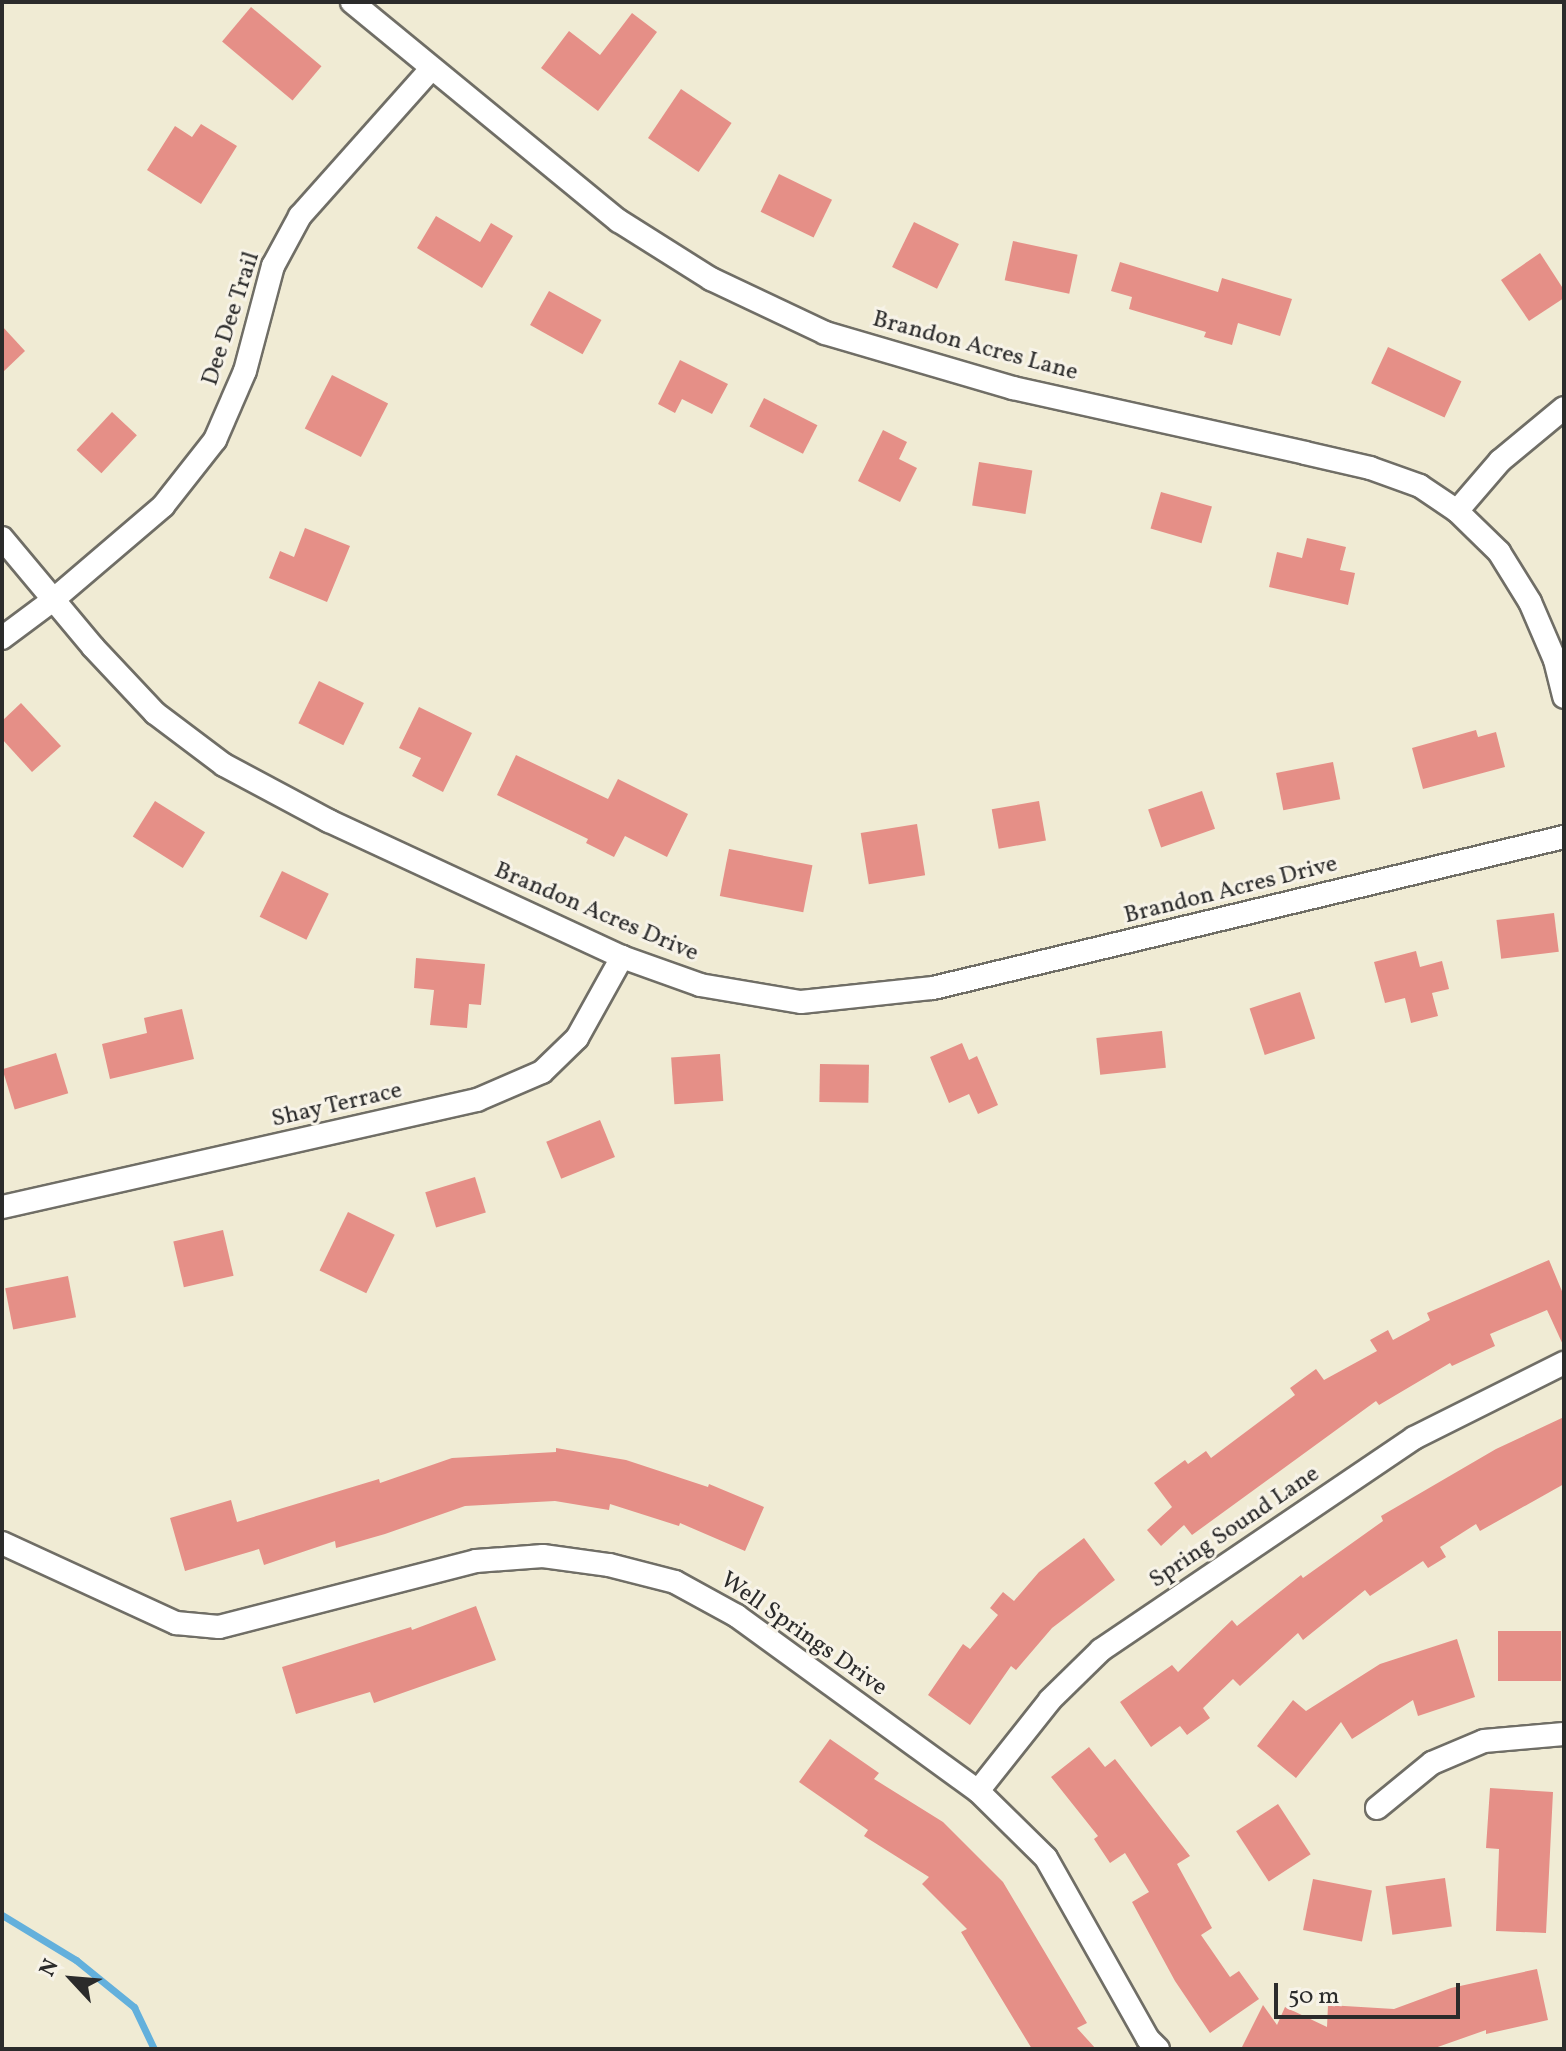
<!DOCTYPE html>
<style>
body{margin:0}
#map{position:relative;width:1566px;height:2051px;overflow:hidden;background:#f0ebd4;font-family:Vollkorn,serif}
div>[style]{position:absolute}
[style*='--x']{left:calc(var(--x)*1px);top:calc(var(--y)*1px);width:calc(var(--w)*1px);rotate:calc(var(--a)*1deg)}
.stream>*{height:7px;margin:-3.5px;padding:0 3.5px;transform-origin:3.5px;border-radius:3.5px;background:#63b0dc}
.building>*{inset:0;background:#e58f87;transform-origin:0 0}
.roads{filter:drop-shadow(2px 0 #706e66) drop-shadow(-2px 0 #706e66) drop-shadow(0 2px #706e66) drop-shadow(0 -2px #706e66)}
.minor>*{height:22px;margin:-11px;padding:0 11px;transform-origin:11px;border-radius:11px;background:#fff}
span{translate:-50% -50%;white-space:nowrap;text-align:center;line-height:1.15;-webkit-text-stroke:6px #f7f3e8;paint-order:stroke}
.street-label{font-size:24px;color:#2b2b2b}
.frame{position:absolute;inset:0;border:4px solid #2b2b2b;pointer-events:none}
.north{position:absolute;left:32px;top:1939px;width:80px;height:80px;-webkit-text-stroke:6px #f7f3e8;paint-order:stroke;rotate:296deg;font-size:22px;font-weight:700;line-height:32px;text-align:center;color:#2b2b2b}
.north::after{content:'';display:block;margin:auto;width:28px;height:36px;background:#2b2b2b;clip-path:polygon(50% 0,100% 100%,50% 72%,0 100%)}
.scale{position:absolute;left:1274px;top:1983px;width:186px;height:36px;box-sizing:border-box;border:4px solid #2b2b2b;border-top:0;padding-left:10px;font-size:24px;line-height:28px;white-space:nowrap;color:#2b2b2b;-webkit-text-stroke:6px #f7f3e8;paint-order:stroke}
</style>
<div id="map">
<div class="stream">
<i style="--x:2;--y:1915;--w:87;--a:31.3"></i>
<i style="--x:76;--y:1960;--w:75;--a:39"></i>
<i style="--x:134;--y:2007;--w:47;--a:64.5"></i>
</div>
<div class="building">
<i style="left:251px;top:7px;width:92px;height:45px;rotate:40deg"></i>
<i style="clip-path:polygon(632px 13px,657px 32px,598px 111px,541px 68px,569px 31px,600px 55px)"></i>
<i style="left:681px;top:89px;width:61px;height:59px;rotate:34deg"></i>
<i style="clip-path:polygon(201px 124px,237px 146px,201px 204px,147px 170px,175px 126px,192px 137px)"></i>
<i style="left:779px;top:174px;width:59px;height:42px;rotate:26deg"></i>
<i style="clip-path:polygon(436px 216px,480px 242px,491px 223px,513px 236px,482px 288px,417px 248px)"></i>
<i style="left:914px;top:222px;width:50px;height:50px;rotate:26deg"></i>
<i style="left:1013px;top:241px;width:66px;height:40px;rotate:12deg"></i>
<i style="clip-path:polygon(1540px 253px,1564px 290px,1564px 298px,1529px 321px,1501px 280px)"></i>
<i style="clip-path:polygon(1120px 262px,1218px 292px,1222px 278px,1292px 299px,1280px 336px,1238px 323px,1232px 345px,1204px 337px,1206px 332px,1129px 309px,1132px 297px,1111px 291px)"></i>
<i style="left:549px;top:291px;width:60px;height:39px;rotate:29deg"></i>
<i style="clip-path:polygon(2px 326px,25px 351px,2px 373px)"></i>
<i style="left:1388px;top:347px;width:81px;height:40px;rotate:25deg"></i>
<i style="clip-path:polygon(680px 360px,728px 384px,712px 414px,682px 399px,675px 413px,658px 404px)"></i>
<i style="left:332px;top:375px;width:63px;height:60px;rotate:27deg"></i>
<i style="left:764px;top:398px;width:60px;height:32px;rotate:27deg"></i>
<i style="left:112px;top:412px;width:34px;height:52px;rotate:43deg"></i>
<i style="clip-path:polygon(883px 430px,907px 442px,899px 459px,917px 468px,900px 502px,858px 481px)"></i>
<i style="left:979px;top:462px;width:54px;height:44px;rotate:9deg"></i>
<i style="left:1161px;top:492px;width:53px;height:38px;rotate:16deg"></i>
<i style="clip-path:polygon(305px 528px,350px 546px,327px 602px,269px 578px,280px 551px,294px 557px)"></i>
<i style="clip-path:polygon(1307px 538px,1346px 547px,1340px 570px,1355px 573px,1348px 605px,1269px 587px,1277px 552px,1302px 558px)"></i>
<i style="left:319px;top:681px;width:50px;height:47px;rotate:26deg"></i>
<i style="clip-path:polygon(21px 703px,61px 746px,32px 772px,2px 739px,2px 721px)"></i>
<i style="clip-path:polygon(419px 707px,472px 733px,443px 792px,412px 776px,421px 758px,399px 748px)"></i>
<i style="clip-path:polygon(1476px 730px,1478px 737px,1496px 732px,1505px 767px,1423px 789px,1412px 748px)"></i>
<i style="clip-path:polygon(516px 755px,608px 799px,618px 779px,688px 814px,667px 857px,625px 836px,614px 857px,586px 843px,588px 839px,497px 795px)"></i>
<i style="left:1333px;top:762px;width:38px;height:58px;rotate:79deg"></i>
<i style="left:1202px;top:791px;width:40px;height:57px;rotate:71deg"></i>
<i style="left:155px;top:801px;width:59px;height:42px;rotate:32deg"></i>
<i style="left:1039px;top:801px;width:40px;height:48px;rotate:80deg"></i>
<i style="left:917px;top:824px;width:52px;height:57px;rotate:81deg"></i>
<i style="left:729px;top:849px;width:85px;height:48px;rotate:11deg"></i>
<i style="left:282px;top:871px;width:52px;height:51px;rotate:26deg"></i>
<i style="left:1554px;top:913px;width:39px;height:58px;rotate:83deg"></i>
<i style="clip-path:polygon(1416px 951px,1420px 967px,1442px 961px,1449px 989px,1432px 993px,1438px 1016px,1411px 1023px,1405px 998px,1385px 1003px,1374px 962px)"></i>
<i style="clip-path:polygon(416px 958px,485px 964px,481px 1005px,469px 1004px,467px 1028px,430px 1025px,434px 990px,414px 988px)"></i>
<i style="left:1300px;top:992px;width:49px;height:53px;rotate:72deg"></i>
<i style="clip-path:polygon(182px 1009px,194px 1059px,110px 1079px,102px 1044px,147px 1033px,144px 1018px)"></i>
<i style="left:1162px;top:1031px;width:37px;height:66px;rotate:84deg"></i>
<i style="clip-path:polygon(962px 1043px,969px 1060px,977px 1056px,998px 1105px,978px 1114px,969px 1094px,949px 1103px,930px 1057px)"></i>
<i style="left:56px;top:1053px;width:42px;height:56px;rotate:73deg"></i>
<i style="left:720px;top:1054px;width:47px;height:49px;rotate:86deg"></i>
<i style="left:820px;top:1064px;width:49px;height:38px;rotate:1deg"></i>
<i style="left:600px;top:1120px;width:40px;height:58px;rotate:68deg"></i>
<i style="left:475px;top:1177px;width:37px;height:52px;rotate:73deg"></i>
<i style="left:348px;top:1212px;width:52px;height:65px;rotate:26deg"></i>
<i style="left:223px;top:1230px;width:47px;height:51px;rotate:77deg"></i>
<i style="clip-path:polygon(1549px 1260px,1564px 1296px,1564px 1347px,1547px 1310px,1490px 1334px,1495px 1346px,1452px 1366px,1450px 1363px,1379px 1405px,1376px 1401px,1192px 1535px,1184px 1525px,1161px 1546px,1147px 1530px,1172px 1507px,1154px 1483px,1185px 1460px,1188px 1464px,1206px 1451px,1211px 1458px,1295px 1395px,1290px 1388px,1316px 1369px,1324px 1380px,1377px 1351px,1370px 1340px,1388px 1330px,1393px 1340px,1430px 1320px,1427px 1313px)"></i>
<i style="left:68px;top:1276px;width:42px;height:64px;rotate:79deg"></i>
<i style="clip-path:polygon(1564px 1417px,1564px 1484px,1480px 1531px,1476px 1524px,1440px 1547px,1446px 1557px,1428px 1568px,1423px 1561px,1370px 1596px,1365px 1590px,1303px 1640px,1298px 1633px,1240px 1686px,1233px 1679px,1203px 1708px,1210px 1718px,1187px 1735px,1180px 1726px,1151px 1747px,1120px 1702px,1172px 1665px,1178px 1672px,1232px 1620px,1237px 1626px,1301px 1575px,1303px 1578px,1383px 1521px,1381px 1516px,1496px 1449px)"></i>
<i style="clip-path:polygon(556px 1448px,626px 1460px,708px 1487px,709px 1484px,764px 1507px,745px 1551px,680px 1523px,679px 1526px,610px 1504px,609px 1510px,555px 1501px,465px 1506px,385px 1534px,336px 1548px,335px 1541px,264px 1565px,259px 1549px,185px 1571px,170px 1518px,231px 1500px,237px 1522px,379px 1479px,380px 1483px,452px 1458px,556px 1452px)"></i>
<i style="clip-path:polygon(1084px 1538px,1115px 1580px,1052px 1628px,1016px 1670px,1011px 1666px,970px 1725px,928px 1695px,963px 1644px,970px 1649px,998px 1615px,990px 1608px,1003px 1592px,1014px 1601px,1039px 1572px)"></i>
<i style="clip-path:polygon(476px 1606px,496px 1660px,374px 1703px,370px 1692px,296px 1714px,282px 1667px,411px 1627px,412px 1630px)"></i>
<i style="left:1498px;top:1631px;width:63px;height:50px"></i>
<i style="clip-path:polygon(1457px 1639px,1475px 1697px,1418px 1716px,1413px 1700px,1352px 1739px,1341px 1722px,1296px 1778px,1257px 1746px,1293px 1700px,1306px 1711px,1380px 1664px)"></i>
<i style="clip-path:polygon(830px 1739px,879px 1773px,874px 1779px,943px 1822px,1003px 1882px,1087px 2023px,1077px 2028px,1096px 2049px,1032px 2049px,961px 1932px,967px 1929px,922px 1884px,929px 1877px,864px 1836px,868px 1830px,799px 1782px)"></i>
<i style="clip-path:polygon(1089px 1747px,1105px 1767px,1115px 1759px,1190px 1856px,1177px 1864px,1212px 1928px,1201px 1935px,1230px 1977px,1239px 1971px,1259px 1999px,1210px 2033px,1175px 1981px,1132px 1902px,1149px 1892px,1125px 1853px,1110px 1863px,1094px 1839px,1098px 1836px,1051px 1777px)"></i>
<i style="clip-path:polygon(1490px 1788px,1553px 1792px,1546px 1933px,1496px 1931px,1499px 1849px,1486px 1848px)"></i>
<i style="left:1278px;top:1804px;width:60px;height:50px;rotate:57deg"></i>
<i style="left:1445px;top:1878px;width:49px;height:60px;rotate:82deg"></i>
<i style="left:1313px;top:1879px;width:60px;height:52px;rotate:11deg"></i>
<i style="clip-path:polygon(1537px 1969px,1548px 2020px,1486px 2034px,1486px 2030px,1432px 2049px,1241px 2049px,1263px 2005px,1277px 2025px,1285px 2007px,1327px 2027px,1328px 2005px,1394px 2009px,1451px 1988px)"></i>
</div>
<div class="roads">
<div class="minor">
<i style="--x:352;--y:2;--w:345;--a:39.4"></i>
<i style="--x:619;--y:221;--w:109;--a:32.2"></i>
<i style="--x:711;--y:279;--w:126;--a:25.3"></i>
<i style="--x:825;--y:333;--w:196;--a:16.3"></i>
<i style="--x:1013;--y:388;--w:299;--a:12.5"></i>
<i style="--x:1305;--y:453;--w:67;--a:13"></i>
<i style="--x:1370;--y:468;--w:53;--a:19.8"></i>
<i style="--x:1420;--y:486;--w:45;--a:34"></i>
<i style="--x:1457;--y:511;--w:59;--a:44.3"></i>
<i style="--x:1499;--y:552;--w:59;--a:58.2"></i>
<i style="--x:1530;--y:602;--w:63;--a:66.7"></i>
<i style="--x:1555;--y:660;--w:38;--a:76"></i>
<i style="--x:1457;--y:511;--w:66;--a:-49.3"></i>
<i style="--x:1500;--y:461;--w:83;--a:-39.6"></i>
<i style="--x:2;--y:538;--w:142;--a:50.1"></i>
<i style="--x:93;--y:647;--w:91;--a:46.8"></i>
<i style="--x:155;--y:713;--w:86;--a:37"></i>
<i style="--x:224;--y:765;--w:119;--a:28.1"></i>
<i style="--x:329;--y:821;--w:323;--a:24.9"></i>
<i style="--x:622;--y:957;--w:83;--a:19.7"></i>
<i style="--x:700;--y:985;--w:102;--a:9.6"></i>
<i style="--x:801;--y:1002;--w:133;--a:-6.1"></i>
<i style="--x:933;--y:988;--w:649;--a:-13.46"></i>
<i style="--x:2;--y:638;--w:64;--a:-36.7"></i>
<i style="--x:53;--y:600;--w:145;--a:-40.5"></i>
<i style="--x:163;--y:506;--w:84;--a:-51.8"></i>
<i style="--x:215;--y:440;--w:75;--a:-66.5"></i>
<i style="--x:245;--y:371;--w:109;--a:-75.1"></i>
<i style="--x:273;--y:266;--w:57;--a:-61.6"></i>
<i style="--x:300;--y:216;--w:197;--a:-48.3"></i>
<i style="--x:2;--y:1207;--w:487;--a:-12.7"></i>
<i style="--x:477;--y:1100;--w:71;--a:-23.3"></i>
<i style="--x:542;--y:1072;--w:49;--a:-44.2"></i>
<i style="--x:577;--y:1038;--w:93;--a:-60.9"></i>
<i style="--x:2;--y:1543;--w:192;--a:24.7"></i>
<i style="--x:176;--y:1623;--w:43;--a:5.3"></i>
<i style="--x:219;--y:1627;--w:265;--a:-14.4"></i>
<i style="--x:476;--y:1561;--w:67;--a:-4.3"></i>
<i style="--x:543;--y:1556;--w:67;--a:7.8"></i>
<i style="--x:609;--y:1565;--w:68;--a:14.4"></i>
<i style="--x:675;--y:1582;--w:71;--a:28.7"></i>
<i style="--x:737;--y:1616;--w:298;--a:36"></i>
<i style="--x:978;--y:1791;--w:95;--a:44.6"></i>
<i style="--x:1046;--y:1858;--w:208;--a:60.6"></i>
<i style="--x:1148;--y:2039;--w:14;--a:45"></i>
<i style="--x:978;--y:1791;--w:116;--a:-51.6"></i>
<i style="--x:1050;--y:1700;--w:71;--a:-44.4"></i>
<i style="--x:1101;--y:1650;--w:378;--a:-34.1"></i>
<i style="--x:1414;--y:1438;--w:168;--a:-26.6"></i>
<i style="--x:1377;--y:1808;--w:71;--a:-39.3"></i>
<i style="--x:1432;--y:1763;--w:56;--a:-22.9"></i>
<i style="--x:1484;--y:1741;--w:80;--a:-5"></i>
</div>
</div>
<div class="street-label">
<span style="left:232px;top:319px;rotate:-72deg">Dee Dee Trail</span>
<span style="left:975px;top:347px;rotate:15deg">Brandon Acres Lane</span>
<span style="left:1231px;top:891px;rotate:-14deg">Brandon Acres Drive</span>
<span style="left:596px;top:913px;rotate:23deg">Brandon Acres Drive</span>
<span style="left:337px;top:1106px;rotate:-13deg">Shay Terrace</span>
<span style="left:1235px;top:1528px;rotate:-34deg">Spring Sound Lane</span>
<span style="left:803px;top:1635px;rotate:35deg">Well Springs Drive</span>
</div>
<div class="frame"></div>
<div class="north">N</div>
<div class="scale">50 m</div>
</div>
